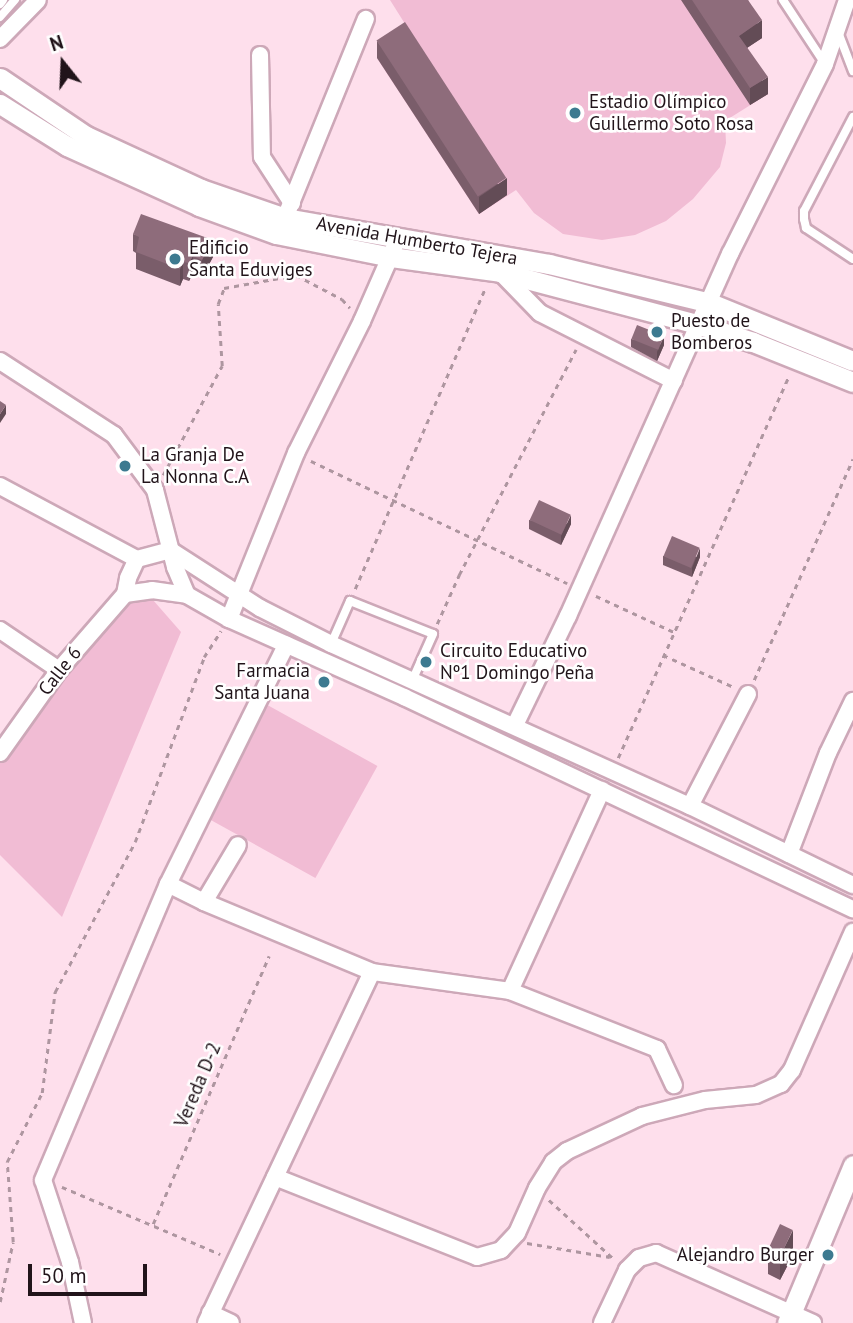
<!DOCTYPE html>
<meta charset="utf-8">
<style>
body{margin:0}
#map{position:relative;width:853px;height:1323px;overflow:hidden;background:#fedfec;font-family:"PT Sans",sans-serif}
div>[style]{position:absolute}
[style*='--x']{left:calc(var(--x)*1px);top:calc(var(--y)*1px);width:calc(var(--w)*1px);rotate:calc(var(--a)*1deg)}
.green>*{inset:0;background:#f1bcd4;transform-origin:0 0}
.path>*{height:2.5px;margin-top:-1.25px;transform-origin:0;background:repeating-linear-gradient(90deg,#ae96a0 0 5px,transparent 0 10px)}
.roads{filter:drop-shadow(2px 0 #cda8b8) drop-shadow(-2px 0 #cda8b8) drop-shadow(0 2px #cda8b8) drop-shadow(0 -2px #cda8b8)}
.service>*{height:8px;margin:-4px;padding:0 4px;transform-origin:4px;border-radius:4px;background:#fff}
.minor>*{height:16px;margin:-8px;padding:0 8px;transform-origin:8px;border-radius:8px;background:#fff}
.tertiary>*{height:19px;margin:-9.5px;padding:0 9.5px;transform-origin:9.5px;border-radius:9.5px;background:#fff}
.wall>*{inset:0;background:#7a5d6a}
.shaded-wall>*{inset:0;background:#634c56}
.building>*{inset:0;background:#8e6c7b;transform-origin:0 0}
.dots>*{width:19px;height:19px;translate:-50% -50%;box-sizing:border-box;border:4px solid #fff;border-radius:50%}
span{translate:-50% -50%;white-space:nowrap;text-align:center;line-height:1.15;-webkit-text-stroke:5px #fff;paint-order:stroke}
.poi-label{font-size:19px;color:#21141a}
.left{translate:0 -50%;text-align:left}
.right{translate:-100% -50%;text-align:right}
.street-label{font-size:19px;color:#21141a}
.north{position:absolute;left:28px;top:28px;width:70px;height:70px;-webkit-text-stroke:5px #fff;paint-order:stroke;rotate:342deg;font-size:19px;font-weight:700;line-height:28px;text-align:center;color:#21141a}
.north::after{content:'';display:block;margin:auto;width:24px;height:32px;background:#21141a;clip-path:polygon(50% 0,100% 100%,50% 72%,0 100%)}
.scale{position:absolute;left:28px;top:1264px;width:119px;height:32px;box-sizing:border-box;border:4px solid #21141a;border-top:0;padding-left:9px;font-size:21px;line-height:24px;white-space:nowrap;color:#21141a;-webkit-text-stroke:5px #fff;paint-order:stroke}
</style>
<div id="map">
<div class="green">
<i style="clip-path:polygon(390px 0,737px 0,762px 38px,739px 53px,768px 94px,725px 121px,726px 143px,720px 167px,693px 199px,666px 221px,635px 235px,602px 240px,563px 234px,534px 213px,516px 190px,479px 214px,377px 58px,412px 35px)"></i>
<i style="clip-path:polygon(139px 584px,181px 632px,62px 917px,0 855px,0 750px,51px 674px)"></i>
<i style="left:262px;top:702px;width:132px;height:128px;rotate:29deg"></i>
</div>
<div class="path">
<i style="--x:311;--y:461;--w:284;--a:25.5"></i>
<i style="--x:163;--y:475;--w:124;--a:-61.6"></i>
<i style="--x:222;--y:366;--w:62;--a:-93.7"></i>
<i style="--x:218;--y:304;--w:17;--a:-69"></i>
<i style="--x:224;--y:288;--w:73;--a:-10.2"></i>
<i style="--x:296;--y:275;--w:52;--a:27.6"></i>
<i style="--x:342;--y:299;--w:12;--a:48"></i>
<i style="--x:355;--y:589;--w:329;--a:-66.6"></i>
<i style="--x:596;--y:596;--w:88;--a:24.8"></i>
<i style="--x:437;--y:624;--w:54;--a:-65.8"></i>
<i style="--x:459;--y:575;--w:254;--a:-62.6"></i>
<i style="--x:663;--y:655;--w:78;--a:24.3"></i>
<i style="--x:754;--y:680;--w:242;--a:-65.9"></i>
<i style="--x:618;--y:758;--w:419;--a:-65.9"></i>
<i style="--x:62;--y:1187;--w:172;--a:23"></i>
<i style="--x:549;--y:1200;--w:88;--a:42.2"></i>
<i style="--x:153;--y:1224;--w:292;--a:-66.6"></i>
<i style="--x:527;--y:1243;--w:84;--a:9.6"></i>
<i style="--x:0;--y:1302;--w:61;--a:-77.8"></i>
<i style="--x:13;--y:1242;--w:80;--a:-94.3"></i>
<i style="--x:7;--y:1162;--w:77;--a:-63.1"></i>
<i style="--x:42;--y:1093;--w:102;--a:-82.7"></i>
<i style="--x:55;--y:992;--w:170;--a:-61.9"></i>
<i style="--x:135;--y:842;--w:197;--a:-69.5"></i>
<i style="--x:204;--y:657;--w:31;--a:-57"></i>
</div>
<div class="roads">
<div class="service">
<i style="--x:783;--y:0;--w:77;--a:56.7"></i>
<i style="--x:0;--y:4;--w:5;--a:-53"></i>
<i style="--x:0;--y:17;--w:23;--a:-49"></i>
<i style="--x:838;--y:32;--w:42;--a:69"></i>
<i style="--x:853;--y:117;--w:106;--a:117.5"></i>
<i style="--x:804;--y:211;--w:8;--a:90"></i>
<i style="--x:804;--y:219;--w:9;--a:77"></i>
<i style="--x:806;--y:228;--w:56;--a:33.4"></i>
<i style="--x:331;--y:644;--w:47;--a:-66.2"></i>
<i style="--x:350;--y:601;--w:89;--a:21.7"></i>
<i style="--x:433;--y:634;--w:51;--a:114.1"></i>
</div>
<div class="minor">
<i style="--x:0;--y:39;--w:54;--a:-45.7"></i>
<i style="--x:260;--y:55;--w:102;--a:88.9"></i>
<i style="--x:262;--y:157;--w:55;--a:56.9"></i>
<i style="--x:285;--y:218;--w:215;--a:-67.9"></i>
<i style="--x:500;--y:272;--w:57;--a:45.7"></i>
<i style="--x:540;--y:313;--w:150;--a:26.9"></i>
<i style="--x:0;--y:361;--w:136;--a:33"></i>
<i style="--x:114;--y:435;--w:69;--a:53.3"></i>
<i style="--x:155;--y:490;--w:80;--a:75.4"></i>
<i style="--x:175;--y:567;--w:30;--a:67"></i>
<i style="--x:0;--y:486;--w:155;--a:28.1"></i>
<i style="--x:125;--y:594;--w:16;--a:-79"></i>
<i style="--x:128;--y:578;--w:21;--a:-65"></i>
<i style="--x:137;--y:559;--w:34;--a:-15"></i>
<i style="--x:170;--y:550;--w:107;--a:32.8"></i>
<i style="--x:260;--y:608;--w:80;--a:26.9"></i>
<i style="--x:331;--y:644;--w:394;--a:24.3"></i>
<i style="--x:690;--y:806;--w:181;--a:25.9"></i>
<i style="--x:125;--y:594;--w:27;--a:-8"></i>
<i style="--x:152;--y:590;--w:35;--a:8"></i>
<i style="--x:187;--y:595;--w:48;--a:29.7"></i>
<i style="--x:229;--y:619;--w:192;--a:24"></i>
<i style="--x:404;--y:697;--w:497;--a:25.3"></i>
<i style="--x:229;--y:619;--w:179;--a:-68"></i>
<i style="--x:296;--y:453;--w:148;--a:-63.4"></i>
<i style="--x:362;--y:321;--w:80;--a:-66.3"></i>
<i style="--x:0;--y:630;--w:71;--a:34.1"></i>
<i style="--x:515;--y:725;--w:121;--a:-64.1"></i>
<i style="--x:568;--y:616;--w:397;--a:-65.9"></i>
<i style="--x:730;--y:254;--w:212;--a:-63.4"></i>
<i style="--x:825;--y:64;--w:68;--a:-71"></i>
<i style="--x:0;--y:753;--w:102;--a:-54.6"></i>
<i style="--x:59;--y:670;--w:101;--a:-49"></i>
<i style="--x:690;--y:806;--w:126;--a:-62.6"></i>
<i style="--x:789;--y:854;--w:108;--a:-68.9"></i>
<i style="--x:828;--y:753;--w:58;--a:-64.3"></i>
<i style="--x:168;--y:884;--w:40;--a:26.6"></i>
<i style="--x:204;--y:902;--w:182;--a:22.6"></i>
<i style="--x:372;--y:972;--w:139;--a:7.8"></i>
<i style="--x:510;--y:991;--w:158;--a:21.5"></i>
<i style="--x:657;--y:1049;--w:40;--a:65"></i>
<i style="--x:204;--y:902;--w:66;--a:-59.2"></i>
<i style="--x:510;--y:991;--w:221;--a:-65.4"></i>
<i style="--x:275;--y:1177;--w:217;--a:21.6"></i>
<i style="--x:477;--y:1257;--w:25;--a:-16"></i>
<i style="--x:501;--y:1250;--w:23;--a:-47"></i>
<i style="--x:517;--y:1233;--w:49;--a:-66"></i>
<i style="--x:537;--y:1188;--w:31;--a:-58"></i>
<i style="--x:553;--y:1162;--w:18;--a:-38"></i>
<i style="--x:567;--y:1151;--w:83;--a:-25"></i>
<i style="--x:642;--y:1116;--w:65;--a:-14.3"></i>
<i style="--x:705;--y:1100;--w:51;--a:-5.6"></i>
<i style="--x:756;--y:1095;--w:27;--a:-24"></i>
<i style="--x:781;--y:1084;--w:18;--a:-52"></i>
<i style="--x:792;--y:1070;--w:151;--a:-66.2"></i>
<i style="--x:210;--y:1313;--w:23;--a:25"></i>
<i style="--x:83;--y:1323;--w:62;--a:-102"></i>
<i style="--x:70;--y:1262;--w:86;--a:-108.2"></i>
<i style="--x:43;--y:1180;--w:321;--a:-67.1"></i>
<i style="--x:168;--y:884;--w:267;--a:-63.7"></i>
<i style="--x:206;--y:1323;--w:388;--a:-64.7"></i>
<i style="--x:602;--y:1323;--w:59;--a:-64.7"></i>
<i style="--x:627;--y:1270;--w:17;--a:-45"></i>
<i style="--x:639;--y:1258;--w:18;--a:-16"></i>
<i style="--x:656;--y:1253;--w:172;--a:24"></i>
</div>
<div class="tertiary">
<i style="--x:0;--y:78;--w:104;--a:34"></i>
<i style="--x:86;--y:136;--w:127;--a:24.7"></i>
<i style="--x:201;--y:189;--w:89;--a:19"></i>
<i style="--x:285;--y:218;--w:268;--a:9.9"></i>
<i style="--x:549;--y:264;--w:166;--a:13.6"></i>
<i style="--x:710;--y:303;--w:154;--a:22.1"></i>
<i style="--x:0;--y:104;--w:79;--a:32.1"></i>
<i style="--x:67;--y:146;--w:145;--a:24.4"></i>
<i style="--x:199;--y:206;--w:82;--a:20"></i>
<i style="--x:276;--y:234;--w:117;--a:11.3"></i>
<i style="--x:391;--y:257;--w:110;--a:7.8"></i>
<i style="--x:500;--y:272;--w:207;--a:14.8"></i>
<i style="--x:700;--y:325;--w:56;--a:17.8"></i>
<i style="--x:753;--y:342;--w:108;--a:21.8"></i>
<i style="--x:787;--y:1323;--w:171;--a:-67.3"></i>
</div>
</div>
<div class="wall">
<i style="clip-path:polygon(681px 0,748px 0,762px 38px,747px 48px,768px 94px,750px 105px)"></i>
<i style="clip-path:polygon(377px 41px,507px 195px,479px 214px,377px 58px)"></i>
<i style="clip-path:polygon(133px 234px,213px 257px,202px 277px,193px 273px,189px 281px,183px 279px,180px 286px,136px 269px,136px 253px,133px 251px)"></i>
<i style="clip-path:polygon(631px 339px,664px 345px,657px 361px,631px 347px)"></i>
<i style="clip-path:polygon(529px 520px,571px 524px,561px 545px,529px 529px)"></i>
<i style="clip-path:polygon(663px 556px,700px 557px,692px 577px,663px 565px)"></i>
<i style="clip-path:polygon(768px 1250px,793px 1255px,780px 1280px,768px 1274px)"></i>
</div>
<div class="shaded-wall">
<i style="clip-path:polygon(762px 20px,762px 38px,739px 53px,739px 36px)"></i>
<i style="clip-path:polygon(768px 77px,768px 94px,750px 105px,750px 88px)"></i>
<i style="clip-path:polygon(507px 178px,507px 195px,479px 214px,479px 197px)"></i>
<i style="clip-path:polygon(213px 240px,213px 257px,202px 277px,202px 260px)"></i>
<i style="clip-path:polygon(193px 256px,193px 273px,189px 281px,189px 263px)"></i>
<i style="clip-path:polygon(183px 262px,183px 279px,180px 286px,180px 269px)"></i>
<i style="clip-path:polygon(664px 336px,664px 345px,657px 361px,657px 352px)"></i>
<i style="clip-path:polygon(6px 405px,6px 414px,0 423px,0 414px)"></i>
<i style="clip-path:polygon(571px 515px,571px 524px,561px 545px,561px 536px)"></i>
<i style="clip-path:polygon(700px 548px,700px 557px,692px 577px,692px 568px)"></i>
<i style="clip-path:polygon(793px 1230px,793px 1255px,780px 1280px,780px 1256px)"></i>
</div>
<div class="building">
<i style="clip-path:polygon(692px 0,748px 0,762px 20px,739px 36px,768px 77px,750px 88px)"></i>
<i style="left:405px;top:22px;width:186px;height:34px;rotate:57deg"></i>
<i style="clip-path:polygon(141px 214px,213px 240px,202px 260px,193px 256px,189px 263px,183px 262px,180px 269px,136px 252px,139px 237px,133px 234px)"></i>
<i style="left:637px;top:325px;width:29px;height:15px;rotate:22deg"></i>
<i style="clip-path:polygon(0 401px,6px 405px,0 414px)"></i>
<i style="left:539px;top:500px;width:35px;height:22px;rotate:25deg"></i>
<i style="left:672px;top:536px;width:30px;height:22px;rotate:23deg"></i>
<i style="left:780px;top:1224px;width:14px;height:29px;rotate:25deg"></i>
</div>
<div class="dots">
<i style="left:575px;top:113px;background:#3d7a90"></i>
<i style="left:175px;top:259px;background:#3d7a90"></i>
<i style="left:657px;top:332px;background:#3d7a90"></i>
<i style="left:125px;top:466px;background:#3d7a90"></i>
<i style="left:426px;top:662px;background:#3d7a90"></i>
<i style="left:324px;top:682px;background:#3d7a90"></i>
<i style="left:828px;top:1255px;background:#3d7a90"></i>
</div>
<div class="poi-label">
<span class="left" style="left:589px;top:113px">Estadio Olímpico<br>Guillermo Soto Rosa</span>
<span class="left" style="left:189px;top:259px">Edificio<br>Santa Eduviges</span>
<span class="left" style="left:671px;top:332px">Puesto de<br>Bomberos</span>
<span class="left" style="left:141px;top:466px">La Granja De<br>La Nonna C.A</span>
<span class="left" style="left:440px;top:662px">Circuito Educativo<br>Nº1 Domingo Peña</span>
<span class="right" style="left:310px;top:682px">Farmacia<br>Santa Juana</span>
<span class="right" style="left:814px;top:1255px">Alejandro Burger</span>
</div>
<div class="street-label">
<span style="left:417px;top:241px;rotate:10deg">Avenida Humberto Tejera</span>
<span style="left:60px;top:671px;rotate:-52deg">Calle 6</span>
<span style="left:198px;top:1085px;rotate:-67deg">Vereda D-2</span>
</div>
<div class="north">N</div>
<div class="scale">50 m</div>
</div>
